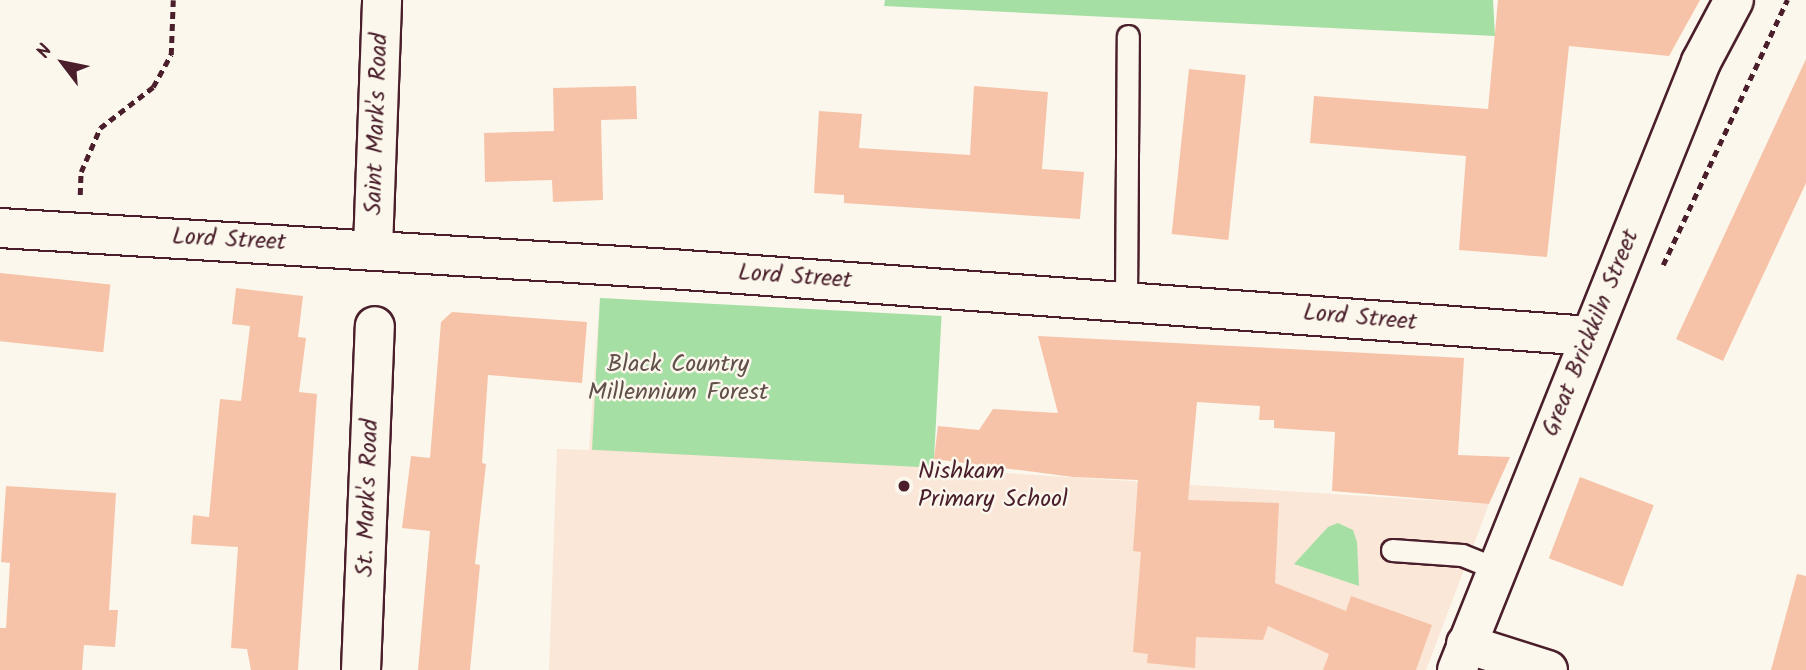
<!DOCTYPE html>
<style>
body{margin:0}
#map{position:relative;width:1806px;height:670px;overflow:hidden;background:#fbf7ec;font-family:Kalam,sans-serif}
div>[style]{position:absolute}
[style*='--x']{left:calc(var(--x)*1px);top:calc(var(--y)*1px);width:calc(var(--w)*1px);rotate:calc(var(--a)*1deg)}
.built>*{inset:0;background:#fae7d8}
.green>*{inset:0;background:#a6dfa4;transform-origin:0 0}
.building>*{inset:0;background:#f7c3a8;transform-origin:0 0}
.path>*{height:4.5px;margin-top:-2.25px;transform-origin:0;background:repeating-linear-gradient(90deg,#4a1f2b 0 7px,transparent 0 12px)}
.roads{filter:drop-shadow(2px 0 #4a1f2b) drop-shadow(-2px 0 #4a1f2b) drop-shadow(0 2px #4a1f2b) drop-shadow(0 -2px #4a1f2b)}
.service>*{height:21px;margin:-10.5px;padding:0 10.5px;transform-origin:10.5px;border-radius:10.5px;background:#fbf7ec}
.minor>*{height:38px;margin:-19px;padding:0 19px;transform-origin:19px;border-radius:19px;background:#fbf7ec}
.dots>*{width:19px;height:19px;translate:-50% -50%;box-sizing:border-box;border:4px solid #fbf7ec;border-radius:50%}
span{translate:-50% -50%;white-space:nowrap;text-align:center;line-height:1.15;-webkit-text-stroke:5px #fbf7ec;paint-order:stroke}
.street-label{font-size:24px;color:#4a1f2b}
.park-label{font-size:24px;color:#614f49}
.poi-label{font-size:24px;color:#4a1f2b}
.left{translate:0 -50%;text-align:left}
.north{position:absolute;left:28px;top:28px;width:70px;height:70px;-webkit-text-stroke:5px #fbf7ec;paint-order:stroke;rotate:302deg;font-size:19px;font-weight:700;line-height:28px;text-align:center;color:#4a1f2b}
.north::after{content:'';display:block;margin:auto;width:24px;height:32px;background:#4a1f2b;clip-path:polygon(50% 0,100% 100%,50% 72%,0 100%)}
</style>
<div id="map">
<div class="built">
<i style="clip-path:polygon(600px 298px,941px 318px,928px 468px,1489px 504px,1426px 670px,549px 670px,557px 449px,589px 450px)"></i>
</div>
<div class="green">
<i style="clip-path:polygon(885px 0,1493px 0,1495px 36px,884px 6px)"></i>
<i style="left:600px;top:298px;width:342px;height:152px;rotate:3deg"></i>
<i style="clip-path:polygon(1338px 523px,1353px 530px,1357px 542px,1359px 586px,1294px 564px,1328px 527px)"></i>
</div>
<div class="building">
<i style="clip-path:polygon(1498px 0,1700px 0,1669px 56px,1569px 46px,1547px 257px,1459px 250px,1466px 156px,1310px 143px,1314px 96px,1488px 109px)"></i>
<i style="clip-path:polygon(1806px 59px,1806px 183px,1723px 361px,1676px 339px)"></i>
<i style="left:1189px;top:69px;width:57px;height:166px;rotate:6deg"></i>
<i style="clip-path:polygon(636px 86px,637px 119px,601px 120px,603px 200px,553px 202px,552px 180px,485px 182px,484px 133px,554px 131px,553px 88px)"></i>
<i style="clip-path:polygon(974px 86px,1048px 92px,1042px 169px,1084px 172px,1080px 219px,844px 203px,844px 195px,814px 193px,819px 111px,862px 114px,859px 148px,970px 155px)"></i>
<i style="left:0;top:273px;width:111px;height:68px;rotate:6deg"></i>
<i style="clip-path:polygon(236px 288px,303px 296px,298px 337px,306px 338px,299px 392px,317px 394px,298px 670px,251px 670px,247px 649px,231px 648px,238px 547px,191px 544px,193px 515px,209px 517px,220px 399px,241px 401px,250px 326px,232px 324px)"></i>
<i style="clip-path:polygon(452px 312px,587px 322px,582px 383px,488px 375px,482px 463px,486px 464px,475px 564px,480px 565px,470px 670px,418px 670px,430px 531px,402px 528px,411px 456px,430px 458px,441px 322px)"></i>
<i style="clip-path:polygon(1038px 336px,1464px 358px,1458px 455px,1510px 457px,1489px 504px,1332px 491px,1335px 432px,1274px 428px,1274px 420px,1259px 420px,1260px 406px,1197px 402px,1188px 500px,1279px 503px,1275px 583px,1346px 611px,1351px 596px,1432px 625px,1416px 670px,1323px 670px,1329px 654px,1268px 626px,1263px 640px,1196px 637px,1195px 668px,1147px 663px,1148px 654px,1133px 652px,1141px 552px,1133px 551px,1138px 480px,1073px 477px,934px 459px,938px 426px,979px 430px,993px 409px,1058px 413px)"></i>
<i style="left:1580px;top:477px;width:79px;height:87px;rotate:21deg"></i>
<i style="clip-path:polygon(6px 486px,116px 493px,109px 610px,118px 610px,115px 647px,84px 645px,82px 670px,0 670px,0 628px,6px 628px,10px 563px,1px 562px)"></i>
<i style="clip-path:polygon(1797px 574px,1806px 576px,1806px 670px,1771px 670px)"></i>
</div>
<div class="path">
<i style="--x:80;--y:195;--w:23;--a:-88"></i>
<i style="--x:81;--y:172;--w:48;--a:-66.6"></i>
<i style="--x:100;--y:128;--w:67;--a:-37.7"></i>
<i style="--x:153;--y:87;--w:37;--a:-61"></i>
<i style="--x:171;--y:55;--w:55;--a:-87.9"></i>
<i style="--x:1663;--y:265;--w:293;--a:-64.9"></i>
</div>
<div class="roads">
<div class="service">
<i style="--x:1126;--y:300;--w:264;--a:-89.6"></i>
<i style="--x:1392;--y:550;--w:70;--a:4.1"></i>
<i style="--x:1462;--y:555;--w:37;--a:22"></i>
</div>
<div class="minor">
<i style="--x:0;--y:228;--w:672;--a:3.5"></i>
<i style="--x:671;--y:269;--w:920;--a:4.17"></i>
<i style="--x:373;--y:248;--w:248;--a:-87.9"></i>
<i style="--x:1466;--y:644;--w:86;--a:17.6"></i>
<i style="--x:361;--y:670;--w:344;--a:-87.7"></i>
<i style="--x:1457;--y:670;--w:655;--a:-68.13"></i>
<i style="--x:1701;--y:62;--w:70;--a:-62"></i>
</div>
</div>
<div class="dots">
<i style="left:904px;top:486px;background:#4a1f2b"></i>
</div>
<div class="street-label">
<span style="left:377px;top:124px;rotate:-88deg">Saint Mark's Road</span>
<span style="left:229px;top:240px;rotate:3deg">Lord Street</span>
<span style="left:795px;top:277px;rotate:4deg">Lord Street</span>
<span style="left:1360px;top:318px;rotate:5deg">Lord Street</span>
<span style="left:1591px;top:333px;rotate:-68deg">Great Brickkiln Street</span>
<span style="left:368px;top:498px;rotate:-88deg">St. Mark's Road</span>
</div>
<div class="park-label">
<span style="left:678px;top:379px">Black Country<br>Millennium Forest</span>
</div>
<div class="poi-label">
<span class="left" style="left:918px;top:486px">Nishkam<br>Primary School</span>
</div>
<div class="north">N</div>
</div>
